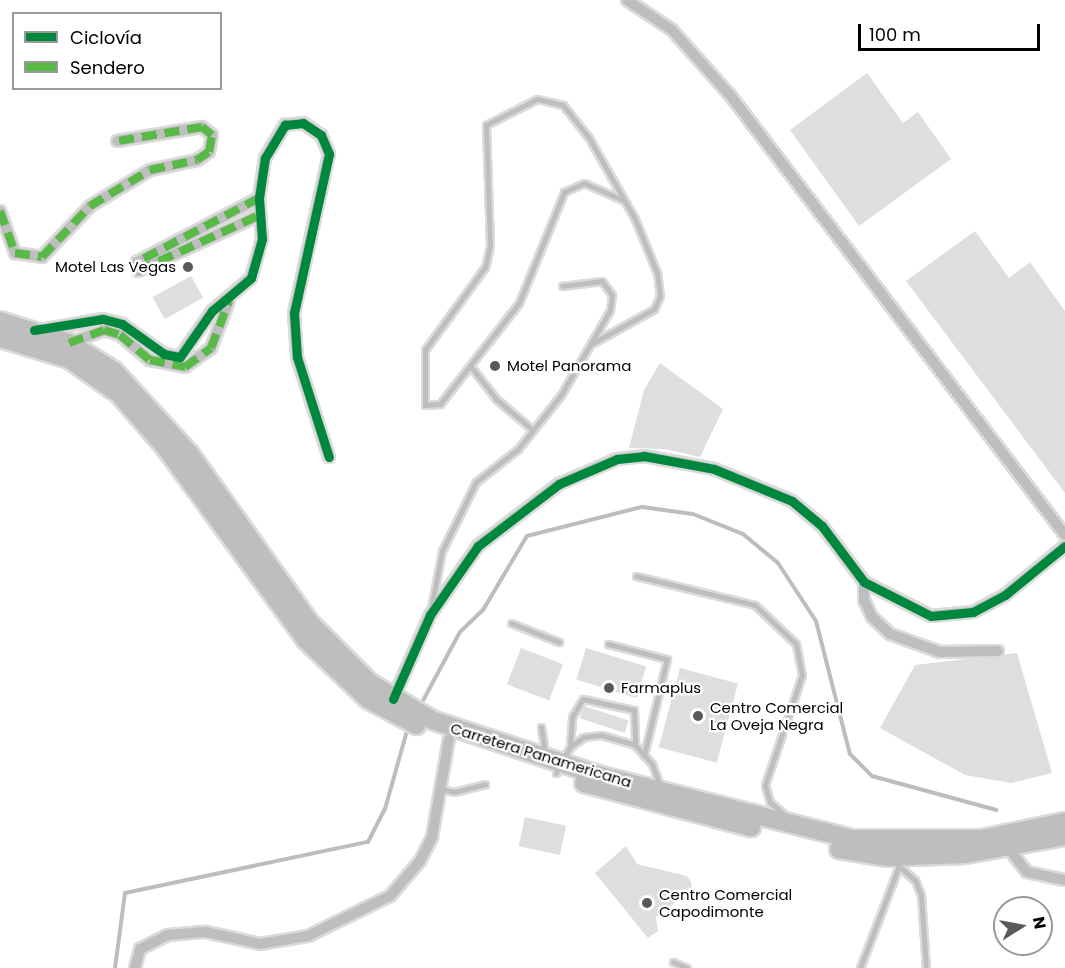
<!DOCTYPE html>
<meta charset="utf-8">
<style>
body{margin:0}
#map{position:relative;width:1065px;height:968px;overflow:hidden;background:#fff;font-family:Poppins,sans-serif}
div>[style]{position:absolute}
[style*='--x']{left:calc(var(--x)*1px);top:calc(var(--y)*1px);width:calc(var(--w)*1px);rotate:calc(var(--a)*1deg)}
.stream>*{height:4px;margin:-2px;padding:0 2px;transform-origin:2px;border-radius:2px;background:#bdbdbd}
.building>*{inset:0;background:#dedede;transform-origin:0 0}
.roads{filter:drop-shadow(2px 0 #dbdbdb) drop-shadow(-2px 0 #dbdbdb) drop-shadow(0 2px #dbdbdb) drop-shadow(0 -2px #dbdbdb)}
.lane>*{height:5px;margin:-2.5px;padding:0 2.5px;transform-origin:2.5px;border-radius:2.5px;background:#bebebe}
.street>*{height:10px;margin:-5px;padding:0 5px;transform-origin:5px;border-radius:5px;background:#bebebe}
.primary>*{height:18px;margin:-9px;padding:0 9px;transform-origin:9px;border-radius:9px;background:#bebebe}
.quiet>*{height:8px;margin-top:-4px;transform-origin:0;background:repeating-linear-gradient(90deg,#58b947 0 15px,transparent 0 23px)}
.cycleway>*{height:9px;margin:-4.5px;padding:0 4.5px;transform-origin:4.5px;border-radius:4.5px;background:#00873e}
.dots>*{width:16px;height:16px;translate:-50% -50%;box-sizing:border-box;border:3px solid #fff;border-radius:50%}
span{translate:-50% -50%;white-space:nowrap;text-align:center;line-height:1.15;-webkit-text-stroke:4.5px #fff;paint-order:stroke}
.poi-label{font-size:15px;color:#000}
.right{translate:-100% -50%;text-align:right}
.left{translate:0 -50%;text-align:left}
.street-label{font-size:15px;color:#000}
.legend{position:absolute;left:12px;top:12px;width:210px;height:78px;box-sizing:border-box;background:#fff;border:2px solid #999;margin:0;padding:8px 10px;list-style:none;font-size:18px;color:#000}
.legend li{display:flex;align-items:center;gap:12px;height:30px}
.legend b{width:30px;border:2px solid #999}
.north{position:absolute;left:993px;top:896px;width:60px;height:60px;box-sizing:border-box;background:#fff;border:2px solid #999;border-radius:50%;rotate:79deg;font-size:16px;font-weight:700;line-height:24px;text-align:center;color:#000}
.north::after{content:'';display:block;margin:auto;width:21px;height:27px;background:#595959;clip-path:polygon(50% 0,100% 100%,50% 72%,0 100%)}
.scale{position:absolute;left:858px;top:24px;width:182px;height:27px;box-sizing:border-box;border:3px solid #000;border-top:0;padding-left:8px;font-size:18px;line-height:21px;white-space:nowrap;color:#000;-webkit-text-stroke:4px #fff;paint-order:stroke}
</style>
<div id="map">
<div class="stream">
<i style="--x:419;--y:708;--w:86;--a:-61.7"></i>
<i style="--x:460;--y:632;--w:32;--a:-44"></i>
<i style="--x:483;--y:610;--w:86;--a:-59.3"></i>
<i style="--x:527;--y:536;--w:119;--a:-14.2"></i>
<i style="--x:642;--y:507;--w:51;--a:7.8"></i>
<i style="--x:693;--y:514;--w:54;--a:21.8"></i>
<i style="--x:743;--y:534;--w:45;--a:39.6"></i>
<i style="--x:778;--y:563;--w:69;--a:56.8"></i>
<i style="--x:816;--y:621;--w:137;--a:75.7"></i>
<i style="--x:850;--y:754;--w:31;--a:45"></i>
<i style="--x:872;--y:776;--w:129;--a:15.3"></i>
<i style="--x:115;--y:968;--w:76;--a:-82.4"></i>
<i style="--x:125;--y:893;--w:248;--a:-11.9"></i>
<i style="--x:368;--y:842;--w:37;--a:-63"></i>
<i style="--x:385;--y:809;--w:85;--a:-74.3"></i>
</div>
<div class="building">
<i style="clip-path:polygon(867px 73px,903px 123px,918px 112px,951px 159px,859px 226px,790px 130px)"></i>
<i style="clip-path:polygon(975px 231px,1009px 278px,1030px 262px,1065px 311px,1065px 493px,906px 281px)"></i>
<i style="left:191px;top:276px;width:25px;height:44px;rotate:61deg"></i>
<i style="clip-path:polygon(660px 363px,723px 409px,700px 457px,665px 449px,629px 448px,644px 390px)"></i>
<i style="left:521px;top:648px;width:45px;height:39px;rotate:21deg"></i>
<i style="left:586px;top:648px;width:63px;height:33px;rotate:17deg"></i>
<i style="clip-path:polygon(1017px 653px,1052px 773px,1011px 783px,965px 775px,880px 728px,915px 665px)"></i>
<i style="left:680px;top:668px;width:60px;height:82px;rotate:15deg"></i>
<i style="left:584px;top:706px;width:47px;height:13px;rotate:18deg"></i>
<i style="left:525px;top:817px;width:42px;height:30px;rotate:12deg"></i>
<i style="clip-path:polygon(626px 846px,637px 864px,687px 876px,691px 882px,692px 890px,656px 917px,658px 931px,648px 938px,595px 873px)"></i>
</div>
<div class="roads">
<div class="lane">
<i style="--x:593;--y:343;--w:70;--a:-29.1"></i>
<i style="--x:654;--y:309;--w:14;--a:-65"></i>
<i style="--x:660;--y:296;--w:23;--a:-97"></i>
<i style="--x:657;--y:273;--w:58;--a:-112.2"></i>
<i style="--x:635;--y:219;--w:93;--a:-119.6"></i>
<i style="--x:589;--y:138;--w:42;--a:-128.2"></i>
<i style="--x:563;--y:105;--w:27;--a:-167"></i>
<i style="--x:537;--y:99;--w:57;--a:153"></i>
<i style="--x:486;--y:125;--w:121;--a:88.1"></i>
<i style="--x:490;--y:246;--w:22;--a:103"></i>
<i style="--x:485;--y:267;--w:102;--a:125.9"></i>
<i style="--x:425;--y:350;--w:55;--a:90"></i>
<i style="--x:425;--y:405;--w:15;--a:-4"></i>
<i style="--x:440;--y:404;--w:128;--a:-52"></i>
<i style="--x:519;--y:303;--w:120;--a:-67.9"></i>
<i style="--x:564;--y:192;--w:22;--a:-24"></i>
<i style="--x:584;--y:183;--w:43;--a:23.6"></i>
<i style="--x:472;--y:368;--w:39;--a:52"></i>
<i style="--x:496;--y:399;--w:48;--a:40"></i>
<i style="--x:636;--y:576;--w:122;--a:13.7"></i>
<i style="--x:755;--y:605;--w:57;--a:43.6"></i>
<i style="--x:796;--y:644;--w:32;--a:79"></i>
<i style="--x:802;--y:675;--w:116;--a:108.6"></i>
<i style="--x:765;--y:785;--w:18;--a:74"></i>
<i style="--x:770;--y:802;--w:21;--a:41"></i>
<i style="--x:431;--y:609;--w:59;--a:-79.3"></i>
<i style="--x:442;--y:551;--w:77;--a:-63.8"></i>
<i style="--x:476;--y:482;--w:53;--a:-38.2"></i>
<i style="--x:518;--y:449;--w:69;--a:-51.5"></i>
<i style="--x:561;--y:395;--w:98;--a:-60"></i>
<i style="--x:610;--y:310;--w:15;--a:-82"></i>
<i style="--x:612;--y:295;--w:17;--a:-126"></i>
<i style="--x:602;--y:281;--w:40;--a:172.9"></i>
<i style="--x:511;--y:623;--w:52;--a:21.6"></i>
<i style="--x:608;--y:644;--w:61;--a:14.3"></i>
<i style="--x:667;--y:659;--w:99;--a:103.5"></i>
<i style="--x:541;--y:727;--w:26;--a:81"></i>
<i style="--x:570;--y:747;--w:30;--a:-86"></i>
<i style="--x:572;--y:717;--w:21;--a:-59"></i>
<i style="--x:583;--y:699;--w:52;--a:12.2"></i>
<i style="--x:634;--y:710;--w:35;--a:88"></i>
<i style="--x:556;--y:773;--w:30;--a:-62"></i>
<i style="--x:570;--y:747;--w:17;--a:-36"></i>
<i style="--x:584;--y:737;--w:17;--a:-7"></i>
<i style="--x:601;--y:735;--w:35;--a:16"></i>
<i style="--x:635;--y:745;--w:25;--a:48"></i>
<i style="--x:652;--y:764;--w:23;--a:70"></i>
<i style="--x:440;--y:789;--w:14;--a:12"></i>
<i style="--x:454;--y:792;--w:32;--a:-14"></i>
<i style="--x:893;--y:861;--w:29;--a:41"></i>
<i style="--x:915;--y:880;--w:16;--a:68"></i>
<i style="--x:921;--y:895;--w:73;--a:86.1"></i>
<i style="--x:673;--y:962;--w:15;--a:23"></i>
<i style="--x:860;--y:968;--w:109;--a:-69.1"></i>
</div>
<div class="street">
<i style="--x:627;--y:0;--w:54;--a:33.7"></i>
<i style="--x:672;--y:30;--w:87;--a:48.3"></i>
<i style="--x:730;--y:95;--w:553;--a:52.72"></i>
<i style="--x:259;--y:198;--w:138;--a:152.3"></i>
<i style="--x:137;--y:262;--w:9;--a:84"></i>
<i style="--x:138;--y:271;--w:134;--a:-24.7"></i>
<i style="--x:0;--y:211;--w:45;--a:70.3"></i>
<i style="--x:15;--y:253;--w:27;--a:8"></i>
<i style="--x:42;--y:257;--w:70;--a:-46.7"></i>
<i style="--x:90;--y:206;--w:70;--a:-31"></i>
<i style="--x:150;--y:170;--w:48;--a:-12"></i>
<i style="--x:197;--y:160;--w:14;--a:-34"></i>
<i style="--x:209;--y:152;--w:17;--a:-80"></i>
<i style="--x:212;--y:135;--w:13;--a:-141"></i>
<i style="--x:202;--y:127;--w:86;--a:170.6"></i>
<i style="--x:40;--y:330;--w:64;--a:-9.9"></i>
<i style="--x:103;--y:319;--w:20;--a:15"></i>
<i style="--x:122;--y:324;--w:52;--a:35.5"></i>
<i style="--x:164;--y:354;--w:16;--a:11"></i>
<i style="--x:180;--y:357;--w:56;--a:-55.2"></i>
<i style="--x:212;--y:311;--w:51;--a:-40.2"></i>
<i style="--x:251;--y:278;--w:41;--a:-74.2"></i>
<i style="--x:262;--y:239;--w:41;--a:-94.2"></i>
<i style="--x:259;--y:198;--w:40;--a:-81.5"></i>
<i style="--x:265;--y:158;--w:39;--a:-59"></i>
<i style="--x:285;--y:125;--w:18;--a:-6"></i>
<i style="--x:303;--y:123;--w:22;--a:34"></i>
<i style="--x:321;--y:135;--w:21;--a:67"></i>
<i style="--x:329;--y:154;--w:163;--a:102.4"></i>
<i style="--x:294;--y:313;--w:44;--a:86.1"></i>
<i style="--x:297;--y:357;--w:105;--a:72.3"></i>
<i style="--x:69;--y:343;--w:37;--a:-20"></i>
<i style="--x:104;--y:330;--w:17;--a:17"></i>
<i style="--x:120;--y:335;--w:39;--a:40"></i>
<i style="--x:150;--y:360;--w:36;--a:11"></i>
<i style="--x:185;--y:367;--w:32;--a:-36"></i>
<i style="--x:211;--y:348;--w:50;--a:-69"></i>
<i style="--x:864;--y:582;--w:18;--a:90"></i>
<i style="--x:864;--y:600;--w:19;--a:65"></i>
<i style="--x:872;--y:617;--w:25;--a:43"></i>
<i style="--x:890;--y:634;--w:53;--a:19.8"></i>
<i style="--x:940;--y:652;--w:58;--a:-1"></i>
<i style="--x:393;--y:699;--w:92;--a:-66.2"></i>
<i style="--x:430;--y:615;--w:84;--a:-55.2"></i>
<i style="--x:478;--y:546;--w:102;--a:-37.4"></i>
<i style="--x:559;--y:484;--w:63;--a:-23.3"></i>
<i style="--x:617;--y:459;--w:27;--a:-6"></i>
<i style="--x:644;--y:456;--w:71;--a:10.5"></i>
<i style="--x:714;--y:469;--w:84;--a:22.3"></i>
<i style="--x:792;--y:501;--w:39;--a:40"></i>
<i style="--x:822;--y:526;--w:70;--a:53.1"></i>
<i style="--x:864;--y:582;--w:75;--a:26.9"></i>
<i style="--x:931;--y:616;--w:42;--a:-5.4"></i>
<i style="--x:973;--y:612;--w:36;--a:-28"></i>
<i style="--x:1005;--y:595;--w:77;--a:-39.2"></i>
<i style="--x:1009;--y:849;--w:29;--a:52"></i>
<i style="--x:1027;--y:872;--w:39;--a:12"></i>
<i style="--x:135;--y:968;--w:20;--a:-75"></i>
<i style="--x:140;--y:949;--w:31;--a:-27"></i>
<i style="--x:168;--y:935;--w:38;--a:-5"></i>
<i style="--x:206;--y:932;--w:55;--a:12.5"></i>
<i style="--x:260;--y:944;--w:49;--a:-9.5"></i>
<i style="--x:308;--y:936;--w:91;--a:-26"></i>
<i style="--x:390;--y:896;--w:46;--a:-49.4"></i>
<i style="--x:420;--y:861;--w:27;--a:-63"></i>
<i style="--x:432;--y:837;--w:99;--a:-80.2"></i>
</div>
<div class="primary">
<i style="--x:0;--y:321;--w:72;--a:17.7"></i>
<i style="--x:69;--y:343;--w:53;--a:31.9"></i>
<i style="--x:114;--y:371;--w:111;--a:47.6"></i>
<i style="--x:189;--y:453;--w:209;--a:54.6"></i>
<i style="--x:310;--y:623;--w:85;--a:45"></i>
<i style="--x:370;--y:683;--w:72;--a:30.8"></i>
<i style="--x:432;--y:720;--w:178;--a:18.3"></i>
<i style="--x:601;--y:776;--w:258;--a:14.1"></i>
<i style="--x:851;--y:839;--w:131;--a:0"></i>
<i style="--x:982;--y:839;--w:85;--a:-11.6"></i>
<i style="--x:0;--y:338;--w:72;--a:16.9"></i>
<i style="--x:69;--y:359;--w:61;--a:35"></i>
<i style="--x:119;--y:394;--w:70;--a:49"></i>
<i style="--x:165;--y:447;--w:239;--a:53.8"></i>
<i style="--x:306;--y:640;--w:86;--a:43.6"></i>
<i style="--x:368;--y:699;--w:55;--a:28.4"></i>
<i style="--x:584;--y:783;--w:173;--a:14.8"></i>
<i style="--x:839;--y:849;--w:49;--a:9.5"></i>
<i style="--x:887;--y:857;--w:79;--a:-2.2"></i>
<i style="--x:966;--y:854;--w:101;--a:-10.3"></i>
</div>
</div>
<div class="quiet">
<i style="--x:259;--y:198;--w:138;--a:152.3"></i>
<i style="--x:137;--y:262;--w:9;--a:84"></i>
<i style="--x:138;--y:271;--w:134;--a:-24.7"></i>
<i style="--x:0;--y:211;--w:45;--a:70.3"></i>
<i style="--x:15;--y:253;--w:27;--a:8"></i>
<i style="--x:42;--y:257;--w:70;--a:-46.7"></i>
<i style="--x:90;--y:206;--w:70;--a:-31"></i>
<i style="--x:150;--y:170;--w:48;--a:-12"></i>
<i style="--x:197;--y:160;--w:14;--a:-34"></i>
<i style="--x:209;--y:152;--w:17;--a:-80"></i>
<i style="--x:212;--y:135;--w:13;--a:-141"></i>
<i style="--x:202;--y:127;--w:86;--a:170.6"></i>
<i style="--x:69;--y:343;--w:37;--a:-20"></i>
<i style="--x:104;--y:330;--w:17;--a:17"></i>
<i style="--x:120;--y:335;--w:39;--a:40"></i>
<i style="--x:150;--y:360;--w:36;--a:11"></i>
<i style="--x:185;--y:367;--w:32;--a:-36"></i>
<i style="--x:211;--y:348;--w:50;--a:-69"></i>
</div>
<div class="cycleway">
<i style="--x:34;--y:330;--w:70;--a:-9.1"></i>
<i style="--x:103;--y:319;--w:20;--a:15"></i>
<i style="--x:122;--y:324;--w:52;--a:35.5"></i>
<i style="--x:164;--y:354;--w:16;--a:11"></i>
<i style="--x:180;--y:357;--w:56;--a:-55.2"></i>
<i style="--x:212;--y:311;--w:51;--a:-40.2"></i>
<i style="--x:251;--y:278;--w:41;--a:-74.2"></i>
<i style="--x:262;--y:239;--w:41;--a:-94.2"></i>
<i style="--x:259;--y:198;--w:40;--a:-81.5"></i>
<i style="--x:265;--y:158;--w:39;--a:-59"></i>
<i style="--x:285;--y:125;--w:18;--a:-6"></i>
<i style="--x:303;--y:123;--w:22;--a:34"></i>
<i style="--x:321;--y:135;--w:21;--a:67"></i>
<i style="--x:329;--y:154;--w:163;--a:102.4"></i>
<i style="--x:294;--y:313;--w:44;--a:86.1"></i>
<i style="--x:297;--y:357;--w:105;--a:72.3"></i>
<i style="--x:393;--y:699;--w:92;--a:-66.2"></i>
<i style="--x:430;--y:615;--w:84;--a:-55.2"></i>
<i style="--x:478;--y:546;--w:102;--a:-37.4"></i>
<i style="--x:559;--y:484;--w:63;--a:-23.3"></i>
<i style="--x:617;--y:459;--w:27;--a:-6"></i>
<i style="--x:644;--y:456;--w:71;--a:10.5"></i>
<i style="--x:714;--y:469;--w:84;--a:22.3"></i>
<i style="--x:792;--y:501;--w:39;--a:40"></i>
<i style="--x:822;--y:526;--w:70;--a:53.1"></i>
<i style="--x:864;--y:582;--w:75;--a:26.9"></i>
<i style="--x:931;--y:616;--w:42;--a:-5.4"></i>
<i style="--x:973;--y:612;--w:36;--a:-28"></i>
<i style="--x:1005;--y:595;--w:77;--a:-39.2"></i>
</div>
<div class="dots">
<i style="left:188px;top:267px;background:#595959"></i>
<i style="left:495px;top:366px;background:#595959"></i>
<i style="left:609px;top:688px;background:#595959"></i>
<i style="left:698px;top:716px;background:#595959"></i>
<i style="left:647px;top:903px;background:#595959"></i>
</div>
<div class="poi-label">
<span class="right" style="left:176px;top:267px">Motel Las Vegas</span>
<span class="left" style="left:507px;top:366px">Motel Panorama</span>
<span class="left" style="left:621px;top:688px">Farmaplus</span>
<span class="left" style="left:710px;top:716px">Centro Comercial<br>La Oveja Negra</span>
<span class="left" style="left:659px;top:903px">Centro Comercial<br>Capodimonte</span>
</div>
<div class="street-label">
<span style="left:541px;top:755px;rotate:17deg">Carretera Panamericana</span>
</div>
<ul class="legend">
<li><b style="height:8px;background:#00873e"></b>Ciclovía</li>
<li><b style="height:8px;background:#58b947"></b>Sendero</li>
</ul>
<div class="north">N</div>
<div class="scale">100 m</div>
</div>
